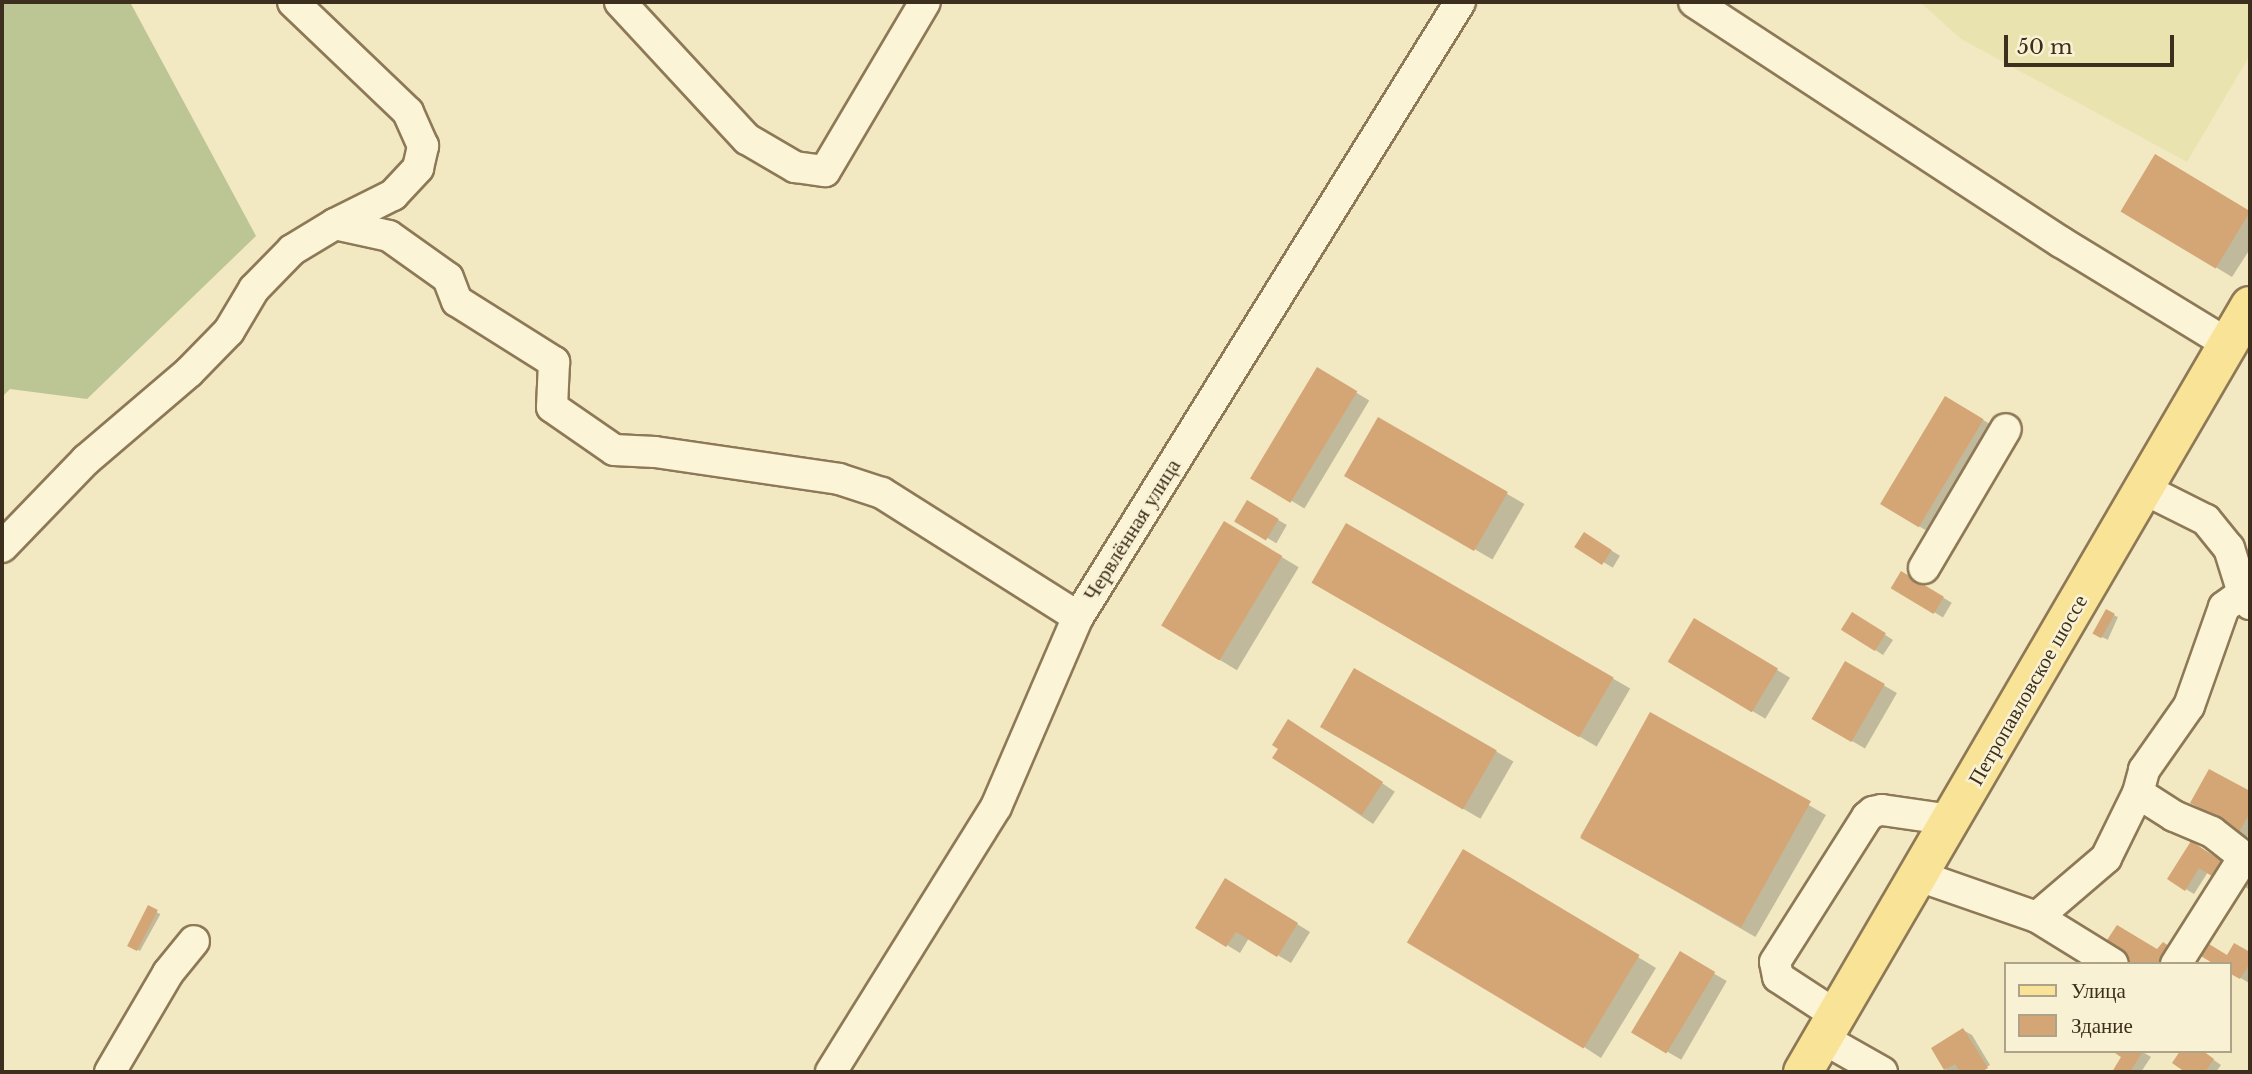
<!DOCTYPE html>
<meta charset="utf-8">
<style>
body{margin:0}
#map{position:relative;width:2252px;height:1074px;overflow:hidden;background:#f2e8c2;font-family:"Libre Baskerville",serif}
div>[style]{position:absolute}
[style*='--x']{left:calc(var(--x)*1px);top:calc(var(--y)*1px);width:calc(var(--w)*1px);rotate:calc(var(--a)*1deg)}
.farmland>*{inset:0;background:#e9e4af}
.cemetery>*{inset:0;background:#bcc695}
.shadow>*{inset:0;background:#0003;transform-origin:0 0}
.building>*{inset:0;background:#d4a575;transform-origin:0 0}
.roads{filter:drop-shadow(2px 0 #8e7957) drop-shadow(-2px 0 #8e7957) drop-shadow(0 2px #8e7957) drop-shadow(0 -2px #8e7957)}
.minor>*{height:30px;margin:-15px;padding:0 15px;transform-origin:15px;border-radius:15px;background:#fcf4d7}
.major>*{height:38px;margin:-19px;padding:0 19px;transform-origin:19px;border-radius:19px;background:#f9e397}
span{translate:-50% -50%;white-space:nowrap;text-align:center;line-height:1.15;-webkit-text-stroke:5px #f9f1d3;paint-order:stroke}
.street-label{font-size:21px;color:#3d2f1d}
.frame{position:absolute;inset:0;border:4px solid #3d2f1d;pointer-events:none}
.legend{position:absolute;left:2004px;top:962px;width:228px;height:91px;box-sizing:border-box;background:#f9f1d3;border:2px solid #aea38a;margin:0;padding:9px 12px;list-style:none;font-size:21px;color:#3d2f1d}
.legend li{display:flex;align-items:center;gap:14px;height:35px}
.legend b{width:35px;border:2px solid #aea38a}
.scale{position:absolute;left:2004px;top:35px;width:170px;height:32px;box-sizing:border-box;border:4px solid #3d2f1d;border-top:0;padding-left:9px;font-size:21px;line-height:24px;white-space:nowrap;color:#3d2f1d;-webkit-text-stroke:5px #f9f1d3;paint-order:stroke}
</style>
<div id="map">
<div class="farmland">
<i style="clip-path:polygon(1920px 2px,2250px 2px,2250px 55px,2187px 162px,1961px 39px)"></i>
</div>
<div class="cemetery">
<i style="clip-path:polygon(2px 2px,130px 2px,256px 236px,87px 399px,10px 389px,2px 397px)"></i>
</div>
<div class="shadow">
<i style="clip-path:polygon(2173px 166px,2250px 214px,2250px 249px,2232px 277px,2122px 210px)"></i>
<i style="left:1317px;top:369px;width:61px;height:126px;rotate:31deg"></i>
<i style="left:1945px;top:398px;width:59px;height:124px;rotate:30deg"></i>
<i style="left:1379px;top:420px;width:168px;height:64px;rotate:30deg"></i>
<i style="left:1247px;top:502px;width:46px;height:21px;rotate:30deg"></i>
<i style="left:1225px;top:523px;width:86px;height:120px;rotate:31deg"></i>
<i style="left:1347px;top:525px;width:327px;height:67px;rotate:30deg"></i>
<i style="left:1584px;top:534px;width:42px;height:14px;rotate:31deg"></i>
<i style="left:1902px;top:573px;width:58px;height:17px;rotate:31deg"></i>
<i style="left:2107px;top:612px;width:12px;height:25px;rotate:24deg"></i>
<i style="clip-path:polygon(1861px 619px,1893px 640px,1883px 655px,1843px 629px)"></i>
<i style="left:1694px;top:620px;width:112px;height:48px;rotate:31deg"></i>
<i style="left:1845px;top:663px;width:60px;height:64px;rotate:30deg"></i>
<i style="left:1355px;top:670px;width:183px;height:66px;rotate:30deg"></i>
<i style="left:1651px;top:714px;width:202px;height:141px;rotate:30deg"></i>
<i style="left:1302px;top:729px;width:112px;height:39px;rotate:34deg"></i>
<i style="clip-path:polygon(2210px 771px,2250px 793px,2250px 832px,2244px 843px,2219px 817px)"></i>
<i style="clip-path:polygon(2192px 844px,2208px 872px,2194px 894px,2169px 879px)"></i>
<i style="clip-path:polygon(1481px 861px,1656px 968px,1601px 1058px,1584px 1047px)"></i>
<i style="clip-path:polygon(2250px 878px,2250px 890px,2245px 887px)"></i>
<i style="clip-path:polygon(1239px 888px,1310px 932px,1291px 963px,1249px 938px,1240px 953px,1197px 927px)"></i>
<i style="left:149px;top:908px;width:13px;height:42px;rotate:29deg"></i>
<i style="clip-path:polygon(2235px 945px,2250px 954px,2249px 983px,2229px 971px,2228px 957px)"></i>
<i style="left:1680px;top:954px;width:54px;height:91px;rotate:30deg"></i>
<i style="clip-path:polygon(1963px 1030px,1972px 1035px,1990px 1065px,1978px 1072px,1951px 1072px,1945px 1069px)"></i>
<i style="clip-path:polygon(2141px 1051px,2151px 1057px,2141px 1072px,2114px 1072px,2124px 1056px)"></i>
<i style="clip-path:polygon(2201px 1051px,2221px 1065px,2216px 1072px,2188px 1072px,2174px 1063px)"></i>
</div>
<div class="building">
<i style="left:2155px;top:154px;width:111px;height:67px;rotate:31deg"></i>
<i style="left:1317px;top:367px;width:47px;height:130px;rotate:31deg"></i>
<i style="left:1945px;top:396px;width:45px;height:126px;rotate:31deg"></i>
<i style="left:1378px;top:417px;width:150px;height:68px;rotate:30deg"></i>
<i style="left:1247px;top:500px;width:37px;height:25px;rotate:31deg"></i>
<i style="left:1224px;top:521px;width:68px;height:122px;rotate:31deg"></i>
<i style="left:1346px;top:523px;width:309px;height:69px;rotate:30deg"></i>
<i style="left:1584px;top:532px;width:33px;height:18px;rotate:33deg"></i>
<i style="left:1901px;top:571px;width:50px;height:20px;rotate:31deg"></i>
<i style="left:2106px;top:609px;width:10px;height:28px;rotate:29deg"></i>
<i style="left:1852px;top:612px;width:40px;height:21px;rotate:32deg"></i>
<i style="left:1694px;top:618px;width:98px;height:51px;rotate:31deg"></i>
<i style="left:1845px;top:661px;width:46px;height:67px;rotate:30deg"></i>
<i style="left:1354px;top:668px;width:165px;height:68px;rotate:30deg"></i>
<i style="left:1650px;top:712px;width:184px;height:144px;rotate:29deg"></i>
<i style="clip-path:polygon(1288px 719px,1383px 782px,1362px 815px,1272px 758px,1278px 749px,1272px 745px)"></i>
<i style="clip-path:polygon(2209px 769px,2250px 791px,2250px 812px,2235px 840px,2212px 827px,2217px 817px,2190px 803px)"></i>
<i style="clip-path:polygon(2191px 841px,2231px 867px,2221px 882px,2199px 868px,2185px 891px,2167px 879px)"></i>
<i style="left:1463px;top:849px;width:206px;height:109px;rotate:31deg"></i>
<i style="clip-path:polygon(1225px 878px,1298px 923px,1277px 957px,1236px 932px,1226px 947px,1195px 928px)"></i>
<i style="left:148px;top:905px;width:11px;height:46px;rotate:27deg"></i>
<i style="clip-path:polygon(2117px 925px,2157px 949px,2163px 942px,2177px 952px,2166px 964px,2132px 964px,2103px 946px)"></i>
<i style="clip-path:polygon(2204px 941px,2227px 955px,2234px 943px,2250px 952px,2250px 963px,2240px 979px,2229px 973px,2229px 964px,2214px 964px,2196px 953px)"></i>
<i style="left:1680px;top:951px;width:41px;height:95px;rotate:31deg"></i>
<i style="clip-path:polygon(1963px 1028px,1988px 1068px,1981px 1072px,1960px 1072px,1955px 1064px,1944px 1070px,1931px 1048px)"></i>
<i style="clip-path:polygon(2112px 1051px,2143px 1051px,2130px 1072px,2112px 1072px,2121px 1057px)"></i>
<i style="clip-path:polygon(2180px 1051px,2203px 1051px,2214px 1059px,2205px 1072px,2185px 1072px,2172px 1063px)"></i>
</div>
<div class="roads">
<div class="minor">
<i style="--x:620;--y:2;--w:187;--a:47.2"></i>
<i style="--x:747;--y:139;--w:56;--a:30.3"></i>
<i style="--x:795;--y:167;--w:30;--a:8"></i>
<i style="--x:825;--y:171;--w:196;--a:-59.4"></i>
<i style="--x:1694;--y:2;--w:439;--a:33.2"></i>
<i style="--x:2061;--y:242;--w:196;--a:31.4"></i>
<i style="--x:335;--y:224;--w:55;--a:12.5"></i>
<i style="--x:389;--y:236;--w:72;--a:35.4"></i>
<i style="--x:448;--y:278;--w:25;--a:69"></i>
<i style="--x:457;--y:301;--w:115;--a:32.2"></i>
<i style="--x:554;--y:362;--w:45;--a:92.5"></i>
<i style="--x:552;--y:407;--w:75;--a:34.7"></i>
<i style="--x:614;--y:450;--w:41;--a:2.8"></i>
<i style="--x:655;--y:452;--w:186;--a:8.3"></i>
<i style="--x:839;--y:479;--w:45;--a:18"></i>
<i style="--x:882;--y:493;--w:232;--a:32.3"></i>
<i style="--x:2144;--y:489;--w:69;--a:26.6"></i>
<i style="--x:2206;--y:520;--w:36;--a:51"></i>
<i style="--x:2229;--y:548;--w:47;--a:72.7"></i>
<i style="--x:2243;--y:593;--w:13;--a:58"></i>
<i style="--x:2;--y:547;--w:121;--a:-46"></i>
<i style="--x:86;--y:460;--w:135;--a:-40.5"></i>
<i style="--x:189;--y:372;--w:57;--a:-45.7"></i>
<i style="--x:229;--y:331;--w:49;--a:-59.2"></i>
<i style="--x:254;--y:289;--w:54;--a:-45.7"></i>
<i style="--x:292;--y:250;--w:50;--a:-31.2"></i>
<i style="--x:335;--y:224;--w:65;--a:-26.6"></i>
<i style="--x:393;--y:195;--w:37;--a:-47"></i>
<i style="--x:418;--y:168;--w:23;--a:-77"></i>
<i style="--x:423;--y:146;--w:37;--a:-114"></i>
<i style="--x:408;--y:112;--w:159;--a:-136.3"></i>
<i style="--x:1924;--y:568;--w:161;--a:-59.5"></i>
<i style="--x:2138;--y:793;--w:43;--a:32.6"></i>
<i style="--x:2174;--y:816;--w:41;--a:22.8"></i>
<i style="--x:2212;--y:832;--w:41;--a:38"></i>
<i style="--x:2244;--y:857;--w:127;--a:122.4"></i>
<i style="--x:1919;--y:876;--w:125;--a:19.2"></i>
<i style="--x:2037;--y:917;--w:89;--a:31.7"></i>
<i style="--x:2037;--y:917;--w:91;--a:-40.5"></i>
<i style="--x:2106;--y:858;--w:72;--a:-63.8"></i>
<i style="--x:2138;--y:793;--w:24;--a:-75"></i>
<i style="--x:2144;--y:770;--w:78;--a:-54.9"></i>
<i style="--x:2189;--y:706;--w:105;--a:-70.5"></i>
<i style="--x:2224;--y:607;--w:24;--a:-36"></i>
<i style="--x:1836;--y:1015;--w:69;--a:-146.8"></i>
<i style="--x:1778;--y:977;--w:15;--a:-101"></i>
<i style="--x:1775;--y:962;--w:172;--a:-57.6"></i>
<i style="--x:1867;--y:817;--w:8;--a:-40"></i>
<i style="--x:1873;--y:812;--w:9;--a:-13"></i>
<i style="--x:1882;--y:810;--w:70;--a:8.2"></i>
<i style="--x:1822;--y:1038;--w:69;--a:29.5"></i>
<i style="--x:110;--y:1072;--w:115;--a:-59.6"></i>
<i style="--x:168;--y:973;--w:41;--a:-50.9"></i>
<i style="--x:831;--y:1072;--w:312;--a:-58.1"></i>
<i style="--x:996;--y:807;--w:207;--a:-66.7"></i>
<i style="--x:1078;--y:617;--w:724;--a:-58.15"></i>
</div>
<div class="major">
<i style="--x:1803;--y:1072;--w:887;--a:-59.73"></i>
</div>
</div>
<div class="street-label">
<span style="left:1132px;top:530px;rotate:-58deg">Червлённая улица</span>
<span style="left:2028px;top:690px;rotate:-60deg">Петропавловское шоссе</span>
</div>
<div class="frame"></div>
<ul class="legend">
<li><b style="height:9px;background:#f9e397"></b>Улица</li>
<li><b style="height:19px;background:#d4a575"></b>Здание</li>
</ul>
<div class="scale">50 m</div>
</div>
